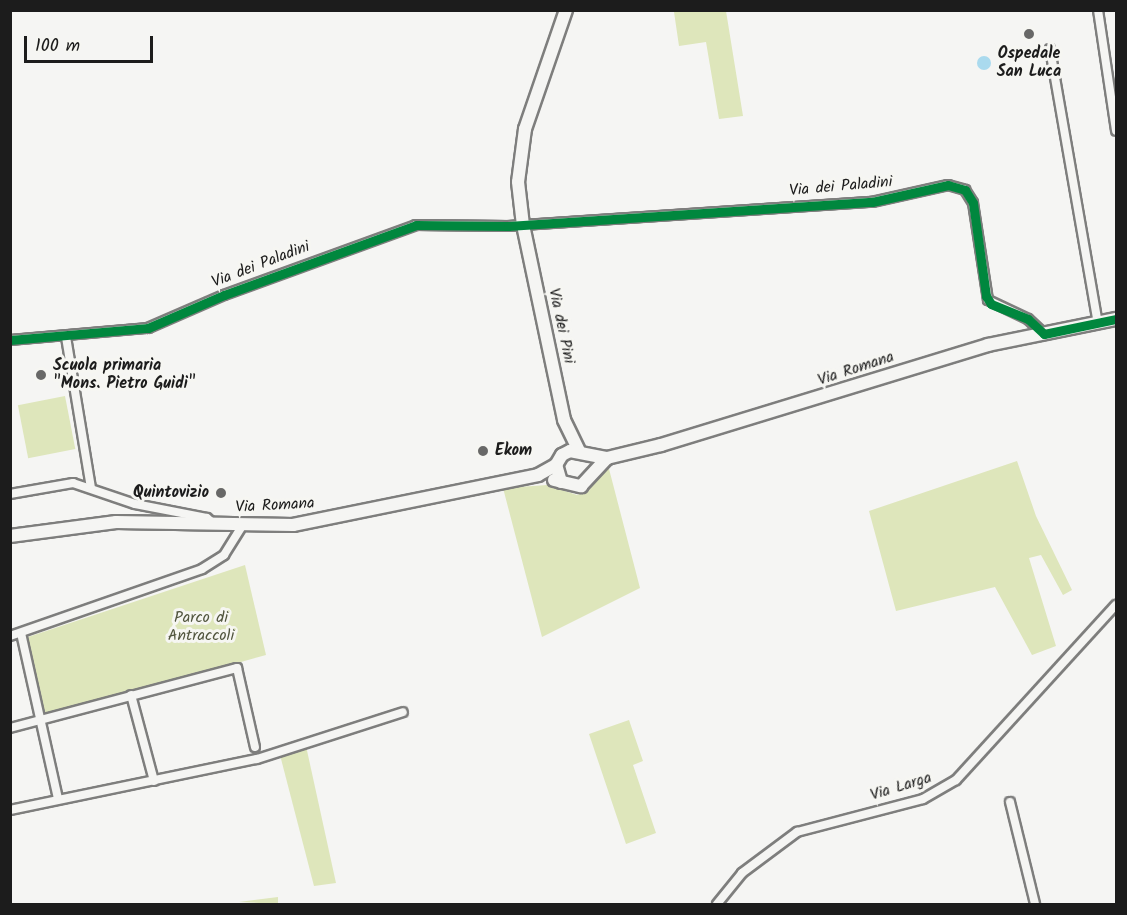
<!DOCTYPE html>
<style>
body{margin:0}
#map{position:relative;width:1127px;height:915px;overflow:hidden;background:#f5f5f3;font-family:Kalam,sans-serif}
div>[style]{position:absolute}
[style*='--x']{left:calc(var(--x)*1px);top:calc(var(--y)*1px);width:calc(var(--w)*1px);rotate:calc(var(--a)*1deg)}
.green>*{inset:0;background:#dee6bb;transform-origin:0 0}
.water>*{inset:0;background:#aadaee}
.round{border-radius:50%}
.roads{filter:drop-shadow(2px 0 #7e7e7d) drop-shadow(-2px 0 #7e7e7d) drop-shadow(0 2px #7e7e7d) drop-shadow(0 -2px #7e7e7d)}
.street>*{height:8px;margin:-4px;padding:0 4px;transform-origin:4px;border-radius:4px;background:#f5f5f3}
.secondary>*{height:12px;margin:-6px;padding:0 6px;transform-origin:6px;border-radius:6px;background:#f5f5f3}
.cycleway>*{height:9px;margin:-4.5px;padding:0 4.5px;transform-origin:4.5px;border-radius:4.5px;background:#00873e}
.dots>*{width:16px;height:16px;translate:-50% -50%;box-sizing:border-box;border:3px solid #f6f6f2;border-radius:50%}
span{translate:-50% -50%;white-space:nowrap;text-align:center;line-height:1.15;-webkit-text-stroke:6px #f6f6f2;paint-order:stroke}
.poi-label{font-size:16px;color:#1c1c1c;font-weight:700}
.left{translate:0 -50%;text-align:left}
.right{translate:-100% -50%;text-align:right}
.street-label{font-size:16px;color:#1c1c1c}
.park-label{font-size:16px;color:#51553e}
.frame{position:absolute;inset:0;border:12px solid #1c1c1c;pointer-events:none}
.scale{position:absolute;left:24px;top:36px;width:129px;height:27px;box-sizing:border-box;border:3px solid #1c1c1c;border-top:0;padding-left:8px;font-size:18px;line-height:21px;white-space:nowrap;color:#1c1c1c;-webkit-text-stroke:4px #f6f6f2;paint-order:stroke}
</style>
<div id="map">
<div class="green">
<i style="clip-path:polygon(668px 11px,726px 11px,743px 116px,719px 119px,706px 42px,679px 46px,674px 12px)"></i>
<i style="left:65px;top:396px;width:54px;height:48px;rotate:79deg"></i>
<i style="clip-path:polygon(1017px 461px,1036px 516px,1072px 590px,1063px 595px,1041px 555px,1029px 558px,1056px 646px,1032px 655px,995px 587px,896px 611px,869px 511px)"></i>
<i style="clip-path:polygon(608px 465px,640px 588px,542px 637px,503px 488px,547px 485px,577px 495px,589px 490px)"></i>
<i style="clip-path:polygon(245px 565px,266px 655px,45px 717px,25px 638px)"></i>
<i style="clip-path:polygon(629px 720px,643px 761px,633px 765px,656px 833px,626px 844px,589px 734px)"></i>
<i style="clip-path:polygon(306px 746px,336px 883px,314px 886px,280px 755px)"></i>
<i style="clip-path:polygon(278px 897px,278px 904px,239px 902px)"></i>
</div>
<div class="water">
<i class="round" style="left:977px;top:56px;width:14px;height:14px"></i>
</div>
<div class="roads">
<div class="street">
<i style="--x:1098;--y:10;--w:122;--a:81.5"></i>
<i style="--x:1050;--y:49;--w:279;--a:80.1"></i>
<i style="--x:66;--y:337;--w:153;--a:80.6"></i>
<i style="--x:10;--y:340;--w:139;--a:-5"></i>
<i style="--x:148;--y:328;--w:83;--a:-23.5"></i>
<i style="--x:224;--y:295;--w:204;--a:-20"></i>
<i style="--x:416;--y:225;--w:92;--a:0.6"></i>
<i style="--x:508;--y:226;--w:365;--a:-3.8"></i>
<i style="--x:872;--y:202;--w:78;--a:-12.6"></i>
<i style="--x:948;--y:185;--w:18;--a:16"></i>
<i style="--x:965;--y:190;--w:15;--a:58"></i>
<i style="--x:973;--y:203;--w:98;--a:81.2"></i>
<i style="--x:988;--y:300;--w:44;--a:25.4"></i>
<i style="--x:1028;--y:319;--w:22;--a:43"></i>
<i style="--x:10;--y:494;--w:64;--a:-9.9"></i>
<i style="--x:73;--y:483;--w:65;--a:18.7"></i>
<i style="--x:135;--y:504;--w:73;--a:11"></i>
<i style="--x:207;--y:518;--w:6;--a:39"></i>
<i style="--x:21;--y:633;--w:170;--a:77.4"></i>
<i style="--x:10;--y:636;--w:203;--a:-19.2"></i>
<i style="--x:202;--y:569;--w:26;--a:-32"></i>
<i style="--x:224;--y:555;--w:34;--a:-58"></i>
<i style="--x:131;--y:695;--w:89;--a:75"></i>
<i style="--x:10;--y:728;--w:235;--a:-14.8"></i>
<i style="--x:237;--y:668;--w:81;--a:77.2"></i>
<i style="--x:1010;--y:802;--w:105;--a:76.2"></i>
<i style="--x:10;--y:810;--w:252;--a:-11.7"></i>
<i style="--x:257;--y:759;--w:153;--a:-17.8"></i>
<i style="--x:717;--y:904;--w:40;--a:-51"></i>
<i style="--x:742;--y:873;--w:69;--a:-36.7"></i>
<i style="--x:797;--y:832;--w:130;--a:-14.7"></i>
<i style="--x:923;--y:799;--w:38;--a:-30"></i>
<i style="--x:956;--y:780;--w:237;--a:-47.6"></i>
</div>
<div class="secondary">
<i style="--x:566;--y:10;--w:126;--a:109"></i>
<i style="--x:525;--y:129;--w:53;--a:97.5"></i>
<i style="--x:518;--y:182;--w:43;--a:83.4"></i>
<i style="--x:523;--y:225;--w:199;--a:78.1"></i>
<i style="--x:564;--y:420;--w:34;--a:64"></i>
<i style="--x:554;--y:480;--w:28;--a:13"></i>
<i style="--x:581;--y:486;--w:38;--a:-47"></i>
<i style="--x:561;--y:482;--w:18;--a:-106"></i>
<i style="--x:556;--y:465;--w:12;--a:-59"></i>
<i style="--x:562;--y:455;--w:9;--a:-27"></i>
<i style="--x:570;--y:451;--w:38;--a:11"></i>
<i style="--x:607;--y:458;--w:56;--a:-13.5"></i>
<i style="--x:661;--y:445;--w:342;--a:-17"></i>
<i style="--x:988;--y:345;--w:131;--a:-11.5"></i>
<i style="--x:10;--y:536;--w:107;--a:-7.5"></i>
<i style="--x:116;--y:522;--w:177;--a:1"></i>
<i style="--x:293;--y:525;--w:250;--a:-11.5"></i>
<i style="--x:538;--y:475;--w:21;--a:-29"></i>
</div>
</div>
<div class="cycleway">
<i style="--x:10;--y:340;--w:139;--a:-5"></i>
<i style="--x:148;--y:328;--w:83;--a:-23.5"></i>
<i style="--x:224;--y:295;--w:204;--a:-20"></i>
<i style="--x:416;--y:225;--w:92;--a:0.6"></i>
<i style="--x:508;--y:226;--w:365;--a:-3.8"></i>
<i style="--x:872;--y:202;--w:78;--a:-12.6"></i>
<i style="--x:948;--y:185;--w:18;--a:16"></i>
<i style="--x:965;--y:190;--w:15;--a:58"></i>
<i style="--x:973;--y:203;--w:94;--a:82"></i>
<i style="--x:986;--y:296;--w:9;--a:58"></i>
<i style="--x:991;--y:304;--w:40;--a:22"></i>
<i style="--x:1028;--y:319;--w:22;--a:43"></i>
<i style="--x:1044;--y:334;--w:74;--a:-11.8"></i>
</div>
<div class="dots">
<i style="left:1029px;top:34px;background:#686867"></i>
<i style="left:41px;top:375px;background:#686867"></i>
<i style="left:483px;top:451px;background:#686867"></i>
<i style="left:221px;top:493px;background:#686867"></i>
</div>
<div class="poi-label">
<span style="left:1029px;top:63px">Ospedale<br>San Luca</span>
<span class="left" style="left:53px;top:375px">Scuola primaria<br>"Mons. Pietro Guidi"</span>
<span class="left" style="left:495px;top:451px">Ekom</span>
<span class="right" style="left:209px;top:493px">Quintovizio</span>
</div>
<div class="street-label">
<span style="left:841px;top:187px;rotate:-5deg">Via dei Paladini</span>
<span style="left:261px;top:265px;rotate:-21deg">Via dei Paladini</span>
<span style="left:561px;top:326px;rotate:78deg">Via dei Pini</span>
<span style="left:856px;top:369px;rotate:-18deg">Via Romana</span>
<span style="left:275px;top:506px;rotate:-3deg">Via Romana</span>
<span style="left:901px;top:787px;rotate:-17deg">Via Larga</span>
</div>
<div class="park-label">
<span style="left:201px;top:627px">Parco di<br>Antraccoli</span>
</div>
<div class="frame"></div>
<div class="scale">100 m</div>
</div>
